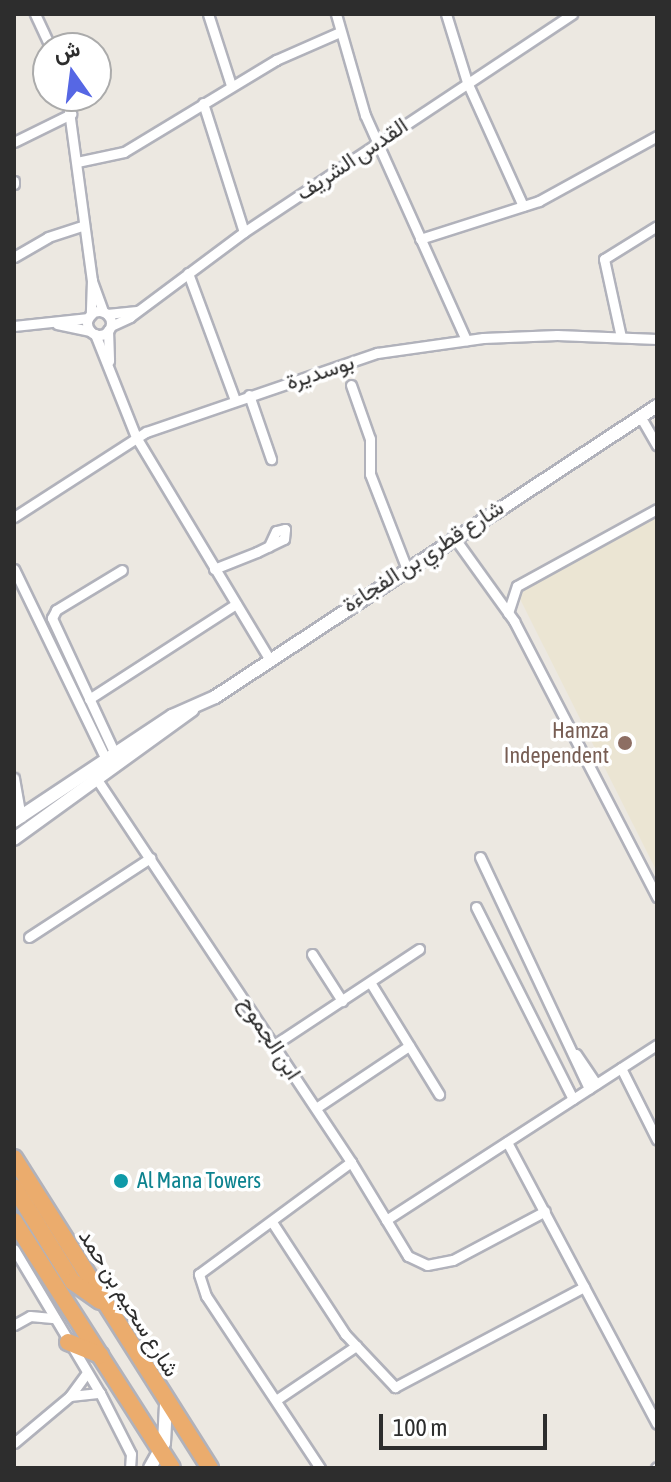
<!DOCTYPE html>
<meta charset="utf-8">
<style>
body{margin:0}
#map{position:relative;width:671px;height:1482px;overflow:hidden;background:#ece8e1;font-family:"Asap Condensed",Vazirmatn,sans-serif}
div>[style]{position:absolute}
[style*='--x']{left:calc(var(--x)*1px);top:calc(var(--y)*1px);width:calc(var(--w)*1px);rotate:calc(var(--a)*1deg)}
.education>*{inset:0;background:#ebe5d3}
.roads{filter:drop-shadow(2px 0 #b1b2bb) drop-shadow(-2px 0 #b1b2bb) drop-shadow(0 2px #b1b2bb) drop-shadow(0 -2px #b1b2bb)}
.street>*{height:9px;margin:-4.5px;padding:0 4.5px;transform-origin:4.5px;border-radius:4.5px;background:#fff}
.street>.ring{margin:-4.5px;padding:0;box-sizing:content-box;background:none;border:9px solid #fff;border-radius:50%}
.secondary>*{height:12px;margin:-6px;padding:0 6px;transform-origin:6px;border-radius:6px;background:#fff}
.highway>*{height:16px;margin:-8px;padding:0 8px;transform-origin:8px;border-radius:8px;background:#ebac6d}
.dots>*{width:22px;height:22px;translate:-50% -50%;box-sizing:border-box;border:4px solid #fff;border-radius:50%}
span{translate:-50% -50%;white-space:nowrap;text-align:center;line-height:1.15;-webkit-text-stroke:7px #fff;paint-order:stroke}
.street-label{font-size:22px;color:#2d2d2d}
.education-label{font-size:22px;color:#785e54}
.right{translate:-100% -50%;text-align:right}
.culture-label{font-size:22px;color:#0d838f}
.left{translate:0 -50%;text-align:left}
.frame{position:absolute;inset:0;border:16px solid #2d2d2d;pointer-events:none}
.north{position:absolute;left:32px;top:32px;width:80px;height:80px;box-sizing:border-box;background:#fff;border:2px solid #ababab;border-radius:50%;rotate:346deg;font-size:22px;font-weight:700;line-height:32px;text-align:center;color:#2d2d2d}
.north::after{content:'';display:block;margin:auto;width:28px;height:36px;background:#5667e4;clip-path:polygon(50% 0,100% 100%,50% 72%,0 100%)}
.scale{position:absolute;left:379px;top:1414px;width:168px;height:36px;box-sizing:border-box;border:4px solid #2d2d2d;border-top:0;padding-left:10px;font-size:24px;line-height:28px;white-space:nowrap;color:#2d2d2d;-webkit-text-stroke:6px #fff;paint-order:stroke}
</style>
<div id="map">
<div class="education">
<i style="clip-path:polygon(657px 512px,657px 872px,517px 593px)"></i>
</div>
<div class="roads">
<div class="street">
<i style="--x:35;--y:14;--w:38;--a:65"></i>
<i style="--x:208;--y:14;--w:75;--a:72.1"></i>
<i style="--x:336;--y:14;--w:105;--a:74"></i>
<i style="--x:365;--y:115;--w:247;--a:65.8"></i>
<i style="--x:446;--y:14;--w:71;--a:72.8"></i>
<i style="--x:467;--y:82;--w:136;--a:65.7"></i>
<i style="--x:67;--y:96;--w:186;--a:82.3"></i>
<i style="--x:92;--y:280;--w:35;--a:92"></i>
<i style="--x:203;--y:103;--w:135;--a:72.4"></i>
<i style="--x:14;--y:142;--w:64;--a:-26.2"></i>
<i style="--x:77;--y:162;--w:48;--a:-12"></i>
<i style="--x:124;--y:152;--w:178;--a:-31.2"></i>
<i style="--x:276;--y:60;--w:70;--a:-23.6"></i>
<i style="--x:14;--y:181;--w:3;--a:90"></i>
<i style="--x:420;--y:239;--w:125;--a:-17.7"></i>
<i style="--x:539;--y:201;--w:135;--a:-28.8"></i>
<i style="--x:14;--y:257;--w:39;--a:-30"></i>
<i style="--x:48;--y:237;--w:38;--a:-18"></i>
<i style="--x:188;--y:273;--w:135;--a:69.7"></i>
<i style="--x:92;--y:281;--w:33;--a:70"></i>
<i class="ring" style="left:87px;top:311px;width:15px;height:15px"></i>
<i style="--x:107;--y:314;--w:30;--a:-6"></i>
<i style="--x:57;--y:324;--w:34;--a:12"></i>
<i style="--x:14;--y:326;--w:75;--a:-6.1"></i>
<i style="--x:111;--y:326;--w:21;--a:-25"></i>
<i style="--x:130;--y:317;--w:142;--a:-36.7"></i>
<i style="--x:244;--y:232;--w:394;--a:-33.6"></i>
<i style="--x:108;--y:330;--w:31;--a:88"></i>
<i style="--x:95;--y:334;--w:111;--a:68.3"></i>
<i style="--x:136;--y:437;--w:260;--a:59"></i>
<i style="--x:621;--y:337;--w:80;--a:-102.3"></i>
<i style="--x:604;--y:259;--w:62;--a:-31.9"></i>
<i style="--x:351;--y:385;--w:57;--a:70.6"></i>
<i style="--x:370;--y:439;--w:35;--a:90"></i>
<i style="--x:370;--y:474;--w:100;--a:68.8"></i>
<i style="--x:249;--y:395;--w:68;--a:71"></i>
<i style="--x:640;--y:416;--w:34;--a:60"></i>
<i style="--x:14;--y:517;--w:157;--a:-32.8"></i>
<i style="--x:146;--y:432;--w:244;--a:-18.9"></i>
<i style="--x:377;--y:353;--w:107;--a:-8.1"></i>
<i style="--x:483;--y:338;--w:74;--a:-2.3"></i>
<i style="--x:557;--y:335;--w:100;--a:2.3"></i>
<i style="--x:453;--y:536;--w:105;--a:54.3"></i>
<i style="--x:514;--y:621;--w:311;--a:62.6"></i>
<i style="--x:14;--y:569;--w:211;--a:64.2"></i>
<i style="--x:214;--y:569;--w:46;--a:-21.6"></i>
<i style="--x:257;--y:552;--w:30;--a:-26"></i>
<i style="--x:284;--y:539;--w:10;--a:-84"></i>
<i style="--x:285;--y:529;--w:9;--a:167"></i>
<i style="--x:276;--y:531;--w:17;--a:115"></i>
<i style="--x:508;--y:613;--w:28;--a:-72"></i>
<i style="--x:517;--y:586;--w:160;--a:-28.8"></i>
<i style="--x:89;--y:699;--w:175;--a:-32.9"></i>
<i style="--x:115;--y:754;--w:150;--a:-114.9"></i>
<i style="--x:52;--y:618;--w:9;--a:-63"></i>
<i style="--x:56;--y:610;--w:77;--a:-31.2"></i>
<i style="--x:14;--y:778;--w:40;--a:80"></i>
<i style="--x:98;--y:781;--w:457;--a:56.4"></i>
<i style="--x:351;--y:1162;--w:110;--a:58.8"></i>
<i style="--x:408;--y:1256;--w:21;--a:25"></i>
<i style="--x:427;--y:1265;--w:26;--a:-11"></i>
<i style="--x:453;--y:1260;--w:104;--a:-28"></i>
<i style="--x:480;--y:857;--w:256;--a:64.8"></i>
<i style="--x:476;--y:907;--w:215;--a:63.2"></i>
<i style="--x:29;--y:937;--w:145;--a:-33.1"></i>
<i style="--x:312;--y:954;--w:56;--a:57.4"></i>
<i style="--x:370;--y:982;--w:132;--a:58.4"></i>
<i style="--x:274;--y:1045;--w:174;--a:-33.5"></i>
<i style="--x:576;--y:1054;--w:36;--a:56"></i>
<i style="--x:621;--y:1068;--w:80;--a:63.4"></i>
<i style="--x:316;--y:1108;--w:112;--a:-33.7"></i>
<i style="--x:507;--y:1142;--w:319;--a:62"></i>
<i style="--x:386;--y:1220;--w:323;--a:-32.9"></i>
<i style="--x:272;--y:1222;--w:134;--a:56.9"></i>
<i style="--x:345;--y:1334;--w:73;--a:46.7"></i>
<i style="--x:395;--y:1387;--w:214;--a:-27.9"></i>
<i style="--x:14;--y:1249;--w:168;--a:59.2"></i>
<i style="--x:100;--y:1393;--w:68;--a:63.1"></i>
<i style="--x:131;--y:1454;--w:14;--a:94"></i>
<i style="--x:14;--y:1325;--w:18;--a:-29"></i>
<i style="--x:30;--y:1316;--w:25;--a:5"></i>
<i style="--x:70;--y:1396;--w:30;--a:-6"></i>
<i style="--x:276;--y:1400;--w:97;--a:-34"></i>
<i style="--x:14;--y:1443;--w:73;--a:-40"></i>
<i style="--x:70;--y:1396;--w:29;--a:-54"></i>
<i style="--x:320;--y:1468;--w:206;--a:-123.5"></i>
<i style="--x:206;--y:1296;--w:23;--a:-108"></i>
<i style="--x:199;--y:1274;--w:189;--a:-36.4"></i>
<i style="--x:656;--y:1468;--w:1;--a:-45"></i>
</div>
<div class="secondary">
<i style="--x:14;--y:821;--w:190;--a:-33.6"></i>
<i style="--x:172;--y:716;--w:47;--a:-23.8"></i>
<i style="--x:215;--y:697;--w:529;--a:-33.36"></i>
<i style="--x:14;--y:839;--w:220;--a:-35.9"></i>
<i style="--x:150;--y:1468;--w:29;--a:-61"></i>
<i style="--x:164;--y:1443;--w:38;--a:-87"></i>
</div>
<div class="highway">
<i style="--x:14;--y:1158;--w:367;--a:57.7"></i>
<i style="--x:14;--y:1187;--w:112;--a:58.2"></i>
<i style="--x:73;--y:1282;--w:33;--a:35"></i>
<i style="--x:14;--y:1221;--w:293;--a:57.4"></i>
<i style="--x:68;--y:1342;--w:35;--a:22"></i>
</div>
</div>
<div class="dots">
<i style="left:625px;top:743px;background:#8d6e63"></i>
<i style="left:121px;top:1181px;background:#0f9aa8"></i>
</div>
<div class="street-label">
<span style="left:352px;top:159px;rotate:-34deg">القدس الشريف</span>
<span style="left:320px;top:372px;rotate:-18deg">بوسديرة</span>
<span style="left:423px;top:556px;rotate:-33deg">شارع قطري بن الفجاءة</span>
<span style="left:270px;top:1038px;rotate:57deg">ابن الجموح</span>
<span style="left:129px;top:1303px;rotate:58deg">شارع سحيم بن حمد</span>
</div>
<div class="education-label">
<span class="right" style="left:609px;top:743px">Hamza<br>Independent</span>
</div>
<div class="culture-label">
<span class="left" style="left:137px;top:1181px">Al Mana Towers</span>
</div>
<div class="frame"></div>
<div class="north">ش</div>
<div class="scale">100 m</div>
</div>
